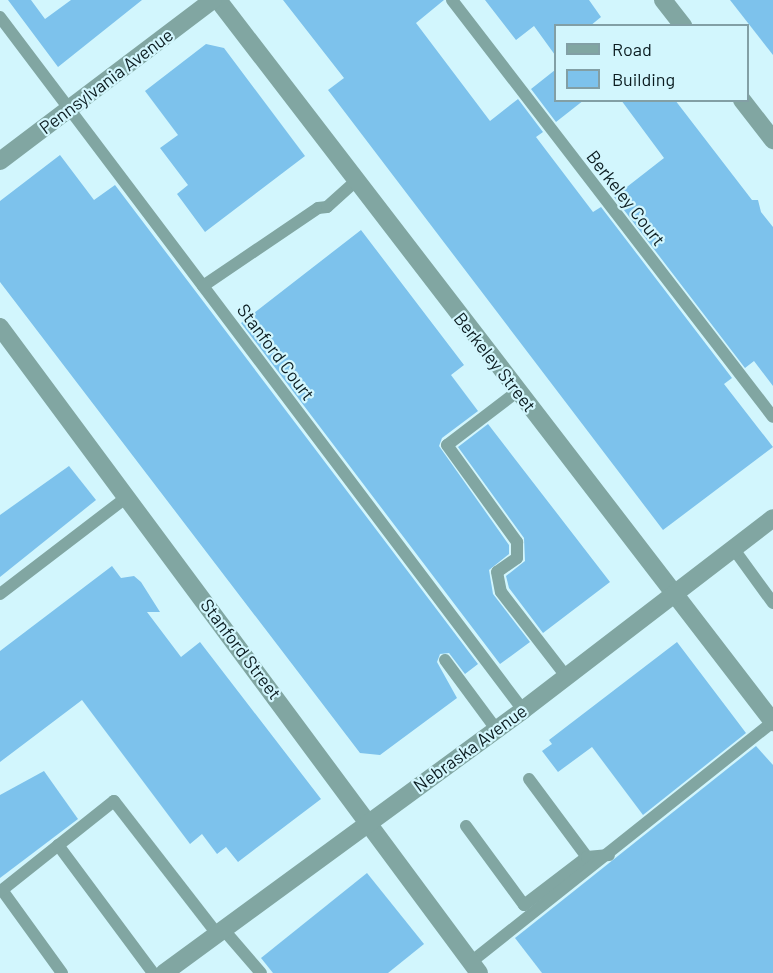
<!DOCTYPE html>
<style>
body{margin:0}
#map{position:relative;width:773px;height:973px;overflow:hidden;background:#d2f6fd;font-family:Barlow,sans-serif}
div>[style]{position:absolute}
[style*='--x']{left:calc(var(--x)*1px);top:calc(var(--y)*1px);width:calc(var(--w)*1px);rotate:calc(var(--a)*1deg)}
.building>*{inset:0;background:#7dc2ec}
.lane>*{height:12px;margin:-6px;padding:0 6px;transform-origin:6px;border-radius:6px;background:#81a6a2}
.street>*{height:18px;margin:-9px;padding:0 9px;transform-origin:9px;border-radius:9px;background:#81a6a2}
span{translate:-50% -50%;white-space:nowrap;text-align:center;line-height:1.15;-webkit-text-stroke:4.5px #d2f6fd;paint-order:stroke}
.street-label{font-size:18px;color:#0b1c20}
.legend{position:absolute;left:554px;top:24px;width:195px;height:78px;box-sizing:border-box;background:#d2f6fd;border:2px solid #829fa5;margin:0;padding:8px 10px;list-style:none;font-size:18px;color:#0b1c20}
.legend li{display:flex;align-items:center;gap:12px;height:30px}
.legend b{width:30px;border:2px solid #829fa5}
</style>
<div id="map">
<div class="building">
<i style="clip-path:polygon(8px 0,31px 0,45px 19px,71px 0,142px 0,58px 67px)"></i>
<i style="clip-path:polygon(283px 0,444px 0,416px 23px,490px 121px,518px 99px,543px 132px,536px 137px,593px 212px,601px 207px,732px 378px,724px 384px,773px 447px,663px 530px,328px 90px,344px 78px)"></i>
<i style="clip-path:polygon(485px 0,589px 0,601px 17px,590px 26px,555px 26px,555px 55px,534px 26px,516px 40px)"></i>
<i style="clip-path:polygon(730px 0,773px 0,773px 55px)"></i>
<i style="clip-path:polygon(206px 44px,224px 48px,305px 156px,205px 232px,177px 194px,188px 185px,160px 148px,178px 135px,145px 91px)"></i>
<i style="clip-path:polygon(555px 70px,555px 100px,584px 100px,556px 122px,531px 89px)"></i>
<i style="clip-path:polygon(621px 100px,675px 100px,752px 200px,758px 200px,761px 212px,773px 227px,773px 386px,754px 361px,745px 368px,614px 197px,664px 158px)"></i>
<i style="clip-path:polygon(60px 155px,94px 200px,115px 185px,478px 664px,465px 674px,449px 653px,440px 654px,437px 662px,457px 698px,380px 755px,360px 753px,0 282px,0 201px)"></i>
<i style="clip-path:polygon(361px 230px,464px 365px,451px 375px,478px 411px,442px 438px,439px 446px,509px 545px,509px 554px,489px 570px,493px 594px,530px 642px,500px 664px,241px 323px)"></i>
<i style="clip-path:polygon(488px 424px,610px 582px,543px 633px,509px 588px,506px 576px,525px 561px,524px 538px,458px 447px)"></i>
<i style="clip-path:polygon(69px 466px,96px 500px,0 577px,0 515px)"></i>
<i style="clip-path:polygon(112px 566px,121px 578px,134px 576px,141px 582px,160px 612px,147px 612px,181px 657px,200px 642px,321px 799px,238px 862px,226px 847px,217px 854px,202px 834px,190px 844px,82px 700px,0 762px,0 651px)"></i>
<i style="clip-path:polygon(677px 642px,746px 733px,643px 815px,592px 747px,558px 772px,542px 751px,552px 744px,549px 740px)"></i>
<i style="clip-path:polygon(756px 746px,773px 765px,773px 973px,542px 973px,515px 938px)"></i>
<i style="clip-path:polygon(44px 771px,78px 819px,0 878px,0 795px)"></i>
<i style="clip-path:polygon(367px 873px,424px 944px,388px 973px,273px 973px,261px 958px)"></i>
</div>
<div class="lane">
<i style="--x:452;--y:0;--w:526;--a:52.41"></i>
<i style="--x:0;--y:17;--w:868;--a:52.96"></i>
<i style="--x:203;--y:286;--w:139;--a:-34.1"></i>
<i style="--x:318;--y:208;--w:9;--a:-6"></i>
<i style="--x:327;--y:207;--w:39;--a:-42"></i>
<i style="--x:518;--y:391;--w:89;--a:142.7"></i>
<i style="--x:447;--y:445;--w:120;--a:54.2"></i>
<i style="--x:517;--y:542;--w:16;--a:90"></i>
<i style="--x:517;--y:558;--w:24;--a:145"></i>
<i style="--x:497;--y:572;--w:20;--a:79"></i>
<i style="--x:501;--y:592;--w:106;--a:52.3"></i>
<i style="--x:733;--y:548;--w:68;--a:54"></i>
<i style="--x:0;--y:594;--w:161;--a:-37.4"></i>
<i style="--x:445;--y:660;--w:86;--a:53.5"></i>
<i style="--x:529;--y:779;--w:97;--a:53.4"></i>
<i style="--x:466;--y:826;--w:98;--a:53.7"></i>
<i style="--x:524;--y:905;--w:79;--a:-37.3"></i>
<i style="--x:587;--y:857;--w:22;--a:-5"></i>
<i style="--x:58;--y:845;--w:159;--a:53.4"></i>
<i style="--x:223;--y:929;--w:58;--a:49.2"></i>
<i style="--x:471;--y:962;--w:386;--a:-38.5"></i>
<i style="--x:62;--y:973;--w:102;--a:-125.9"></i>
<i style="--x:2;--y:890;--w:143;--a:-38.5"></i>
<i style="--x:114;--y:801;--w:168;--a:52.2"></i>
</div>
<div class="street">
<i style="--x:218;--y:0;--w:911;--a:52.45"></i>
<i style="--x:663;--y:0;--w:33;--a:52"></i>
<i style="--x:742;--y:100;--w:51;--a:52.2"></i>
<i style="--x:0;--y:161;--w:267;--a:-37.1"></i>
<i style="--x:0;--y:327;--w:804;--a:53.44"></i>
<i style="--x:164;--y:973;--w:445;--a:-36.2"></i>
<i style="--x:523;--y:710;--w:315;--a:-37.5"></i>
</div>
<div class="street-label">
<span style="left:106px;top:81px;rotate:-37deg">Pennsylvania Avenue</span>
<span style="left:626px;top:198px;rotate:52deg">Berkeley Court</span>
<span style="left:276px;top:352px;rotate:53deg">Stanford Court</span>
<span style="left:495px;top:362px;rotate:52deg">Berkeley Street</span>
<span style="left:241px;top:649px;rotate:53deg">Stanford Street</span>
<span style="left:470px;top:748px;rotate:-36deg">Nebraska Avenue</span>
</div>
<ul class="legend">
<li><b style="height:8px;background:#81a6a2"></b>Road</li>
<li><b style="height:16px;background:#7dc2ec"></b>Building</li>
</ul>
</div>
